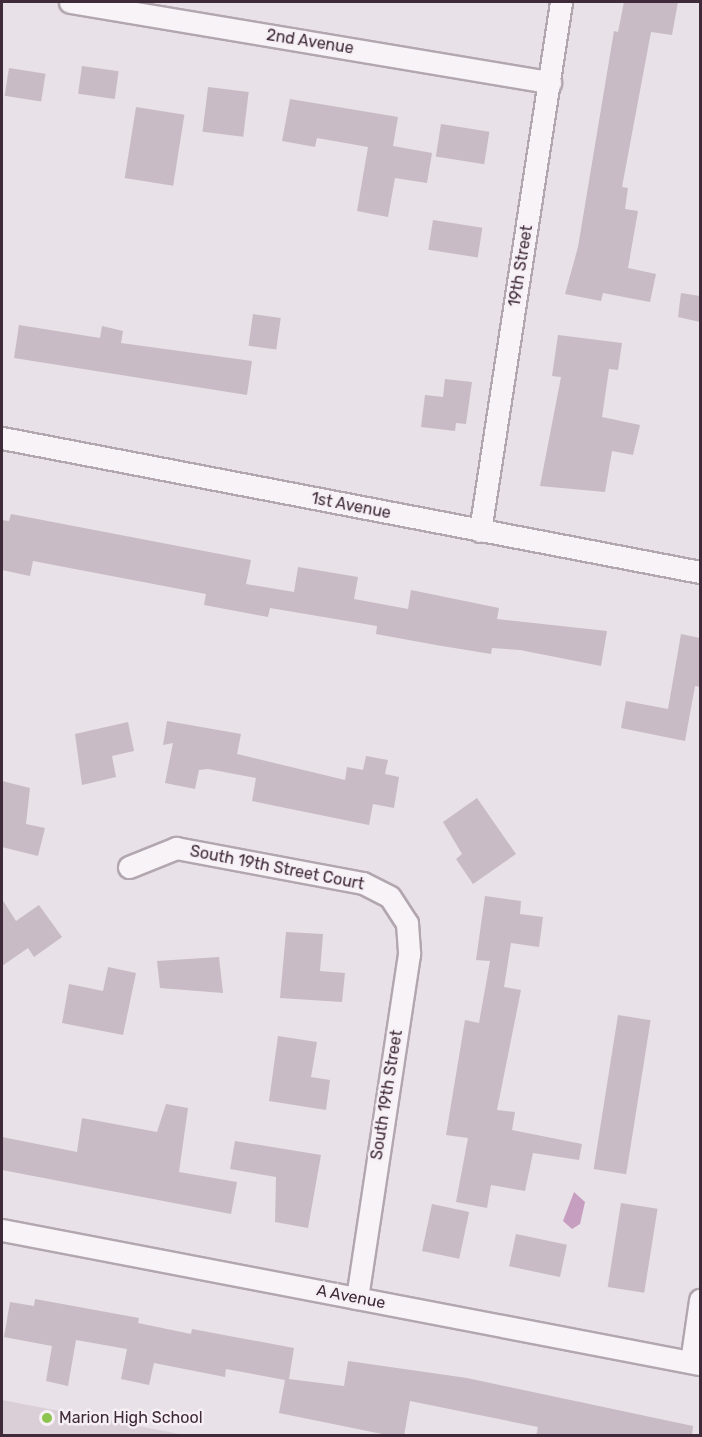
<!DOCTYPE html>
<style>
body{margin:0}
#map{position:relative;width:702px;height:1437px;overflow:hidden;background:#e8e1e7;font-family:Rubik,sans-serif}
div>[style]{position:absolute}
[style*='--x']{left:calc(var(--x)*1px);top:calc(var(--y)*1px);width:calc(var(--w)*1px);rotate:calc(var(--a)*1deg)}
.built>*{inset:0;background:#dacfd7}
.water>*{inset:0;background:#c69ec0}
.building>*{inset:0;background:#c8bbc5;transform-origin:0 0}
.roads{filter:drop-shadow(2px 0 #b2a6af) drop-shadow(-2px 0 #b2a6af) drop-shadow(0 2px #b2a6af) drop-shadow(0 -2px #b2a6af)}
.street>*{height:21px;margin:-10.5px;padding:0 10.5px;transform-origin:10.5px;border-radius:10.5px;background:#f7f3f6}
.dots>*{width:16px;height:16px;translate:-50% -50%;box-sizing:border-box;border:3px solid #f6f0f5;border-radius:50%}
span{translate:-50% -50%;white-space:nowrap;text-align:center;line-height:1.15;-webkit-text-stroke:5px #f6f0f5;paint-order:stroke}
.street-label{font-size:16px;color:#3f2a39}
.poi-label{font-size:16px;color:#3f2a39}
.left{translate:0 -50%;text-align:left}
.frame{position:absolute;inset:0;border:3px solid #3f2a39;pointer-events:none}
</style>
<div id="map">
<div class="built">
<i style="clip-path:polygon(2px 1400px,185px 1435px,2px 1435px)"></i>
</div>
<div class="water">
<i style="clip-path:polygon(574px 1192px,585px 1202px,580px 1224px,572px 1229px,563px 1221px)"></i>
</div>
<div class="building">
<i style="clip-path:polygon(624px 2px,678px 2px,672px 35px,651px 32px,622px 187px,628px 188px,625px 209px,638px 211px,628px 268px,656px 274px,650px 302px,603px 293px,601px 301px,565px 294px,578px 247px,614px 31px,618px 32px)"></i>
<i style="left:82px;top:66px;width:37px;height:28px;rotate:8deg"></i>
<i style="left:9px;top:68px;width:37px;height:28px;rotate:9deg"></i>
<i style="left:208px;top:87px;width:41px;height:45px;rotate:7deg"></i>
<i style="clip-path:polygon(290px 99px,398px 117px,393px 146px,432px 153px,427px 183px,395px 178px,388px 217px,357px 211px,368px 147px,317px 138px,315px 147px,282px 141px)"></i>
<i style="left:136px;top:107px;width:49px;height:72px;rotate:9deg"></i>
<i style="left:441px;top:124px;width:49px;height:33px;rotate:9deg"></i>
<i style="left:433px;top:220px;width:50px;height:30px;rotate:9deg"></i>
<i style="clip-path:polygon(681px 293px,700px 296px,700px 322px,678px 317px)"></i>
<i style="left:253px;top:314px;width:28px;height:32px;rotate:8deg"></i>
<i style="clip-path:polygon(19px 325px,100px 338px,102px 326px,123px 331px,121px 343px,252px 361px,247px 395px,14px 358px)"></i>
<i style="clip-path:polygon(558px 335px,622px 343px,618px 370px,609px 369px,602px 417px,640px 425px,633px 455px,612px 451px,605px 492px,540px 486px,561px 377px,552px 376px)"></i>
<i style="clip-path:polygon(445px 379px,472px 382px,466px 424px,456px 423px,455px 431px,421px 427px,425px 395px,443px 397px)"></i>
<i style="clip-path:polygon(11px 514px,251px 560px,246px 584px,294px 592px,298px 567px,358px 577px,354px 599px,408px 609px,411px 590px,499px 608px,497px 619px,607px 631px,601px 666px,520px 650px,492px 648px,491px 654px,436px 645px,376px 634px,377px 626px,270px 608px,268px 617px,204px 605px,206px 594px,33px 561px,30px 576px,2px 570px,2px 520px,9px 521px)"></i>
<i style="clip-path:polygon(681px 634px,700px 638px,700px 687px,695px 686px,685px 741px,621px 728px,626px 701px,668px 709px)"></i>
<i style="clip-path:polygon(167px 721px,241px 734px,237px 754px,345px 780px,347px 767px,363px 770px,366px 756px,388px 760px,385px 774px,399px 777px,394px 808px,373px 804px,369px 825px,252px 801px,256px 778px,208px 769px,199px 770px,195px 789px,165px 783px,173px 743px,163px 745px)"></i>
<i style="clip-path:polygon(128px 722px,134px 751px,112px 756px,116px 777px,82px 785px,75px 734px)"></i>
<i style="clip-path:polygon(2px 781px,30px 788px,26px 824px,45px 828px,38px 856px,2px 847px)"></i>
<i style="clip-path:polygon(477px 798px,516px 854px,473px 884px,456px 859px,462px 854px,443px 822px)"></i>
<i style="clip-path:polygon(485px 896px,521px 901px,520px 914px,543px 917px,539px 947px,511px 943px,504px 987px,521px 990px,497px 1110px,515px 1112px,512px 1130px,582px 1144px,579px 1160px,533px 1153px,525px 1191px,491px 1185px,487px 1208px,456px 1202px,468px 1138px,446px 1135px,465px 1020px,479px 1023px,490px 961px,476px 960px)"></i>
<i style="clip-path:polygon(2px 899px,16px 921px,39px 905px,62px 937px,34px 957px,28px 948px,2px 966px)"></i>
<i style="clip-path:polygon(286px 932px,323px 934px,320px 971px,345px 973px,342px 1002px,280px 998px)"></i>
<i style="clip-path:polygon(219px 957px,223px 993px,160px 988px,157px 961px)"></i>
<i style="clip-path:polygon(108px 967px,136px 973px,123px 1035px,62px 1023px,69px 984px,103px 991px)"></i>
<i style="left:618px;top:1015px;width:33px;height:156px;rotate:9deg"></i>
<i style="clip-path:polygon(278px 1036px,317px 1042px,311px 1077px,330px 1080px,326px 1110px,269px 1101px)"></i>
<i style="clip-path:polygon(166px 1104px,188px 1108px,179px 1172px,237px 1182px,231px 1214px,2px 1170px,2px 1137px,77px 1152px,82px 1118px,157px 1132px)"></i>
<i style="clip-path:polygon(235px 1141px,321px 1155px,308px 1228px,275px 1222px,276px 1177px,230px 1169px)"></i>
<i style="left:621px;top:1203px;width:37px;height:85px;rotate:9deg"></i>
<i style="left:432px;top:1204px;width:38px;height:48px;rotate:12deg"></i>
<i style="left:516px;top:1234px;width:52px;height:33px;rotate:12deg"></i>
<i style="clip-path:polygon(35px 1299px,139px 1318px,138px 1323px,191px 1334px,192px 1329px,294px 1348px,289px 1379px,344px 1386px,348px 1361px,467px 1378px,693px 1426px,692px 1436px,536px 1436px,538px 1427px,410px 1401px,404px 1436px,392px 1436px,279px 1413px,285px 1380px,226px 1369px,225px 1377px,154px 1363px,149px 1385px,121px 1379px,127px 1349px,76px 1340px,68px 1386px,46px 1381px,52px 1346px,4px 1337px,10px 1302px,34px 1306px)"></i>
</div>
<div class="roads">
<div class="street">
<i style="--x:70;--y:2;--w:487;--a:9.5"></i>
<i style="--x:2;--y:438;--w:711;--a:10.87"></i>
<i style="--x:480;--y:531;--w:535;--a:-81.29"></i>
<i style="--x:129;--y:867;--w:51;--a:-22"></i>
<i style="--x:176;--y:848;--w:190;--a:10.6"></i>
<i style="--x:363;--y:883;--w:30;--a:27"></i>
<i style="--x:390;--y:897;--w:31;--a:57"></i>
<i style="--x:407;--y:923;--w:31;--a:86"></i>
<i style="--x:409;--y:954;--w:348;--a:98.6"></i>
<i style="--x:2;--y:1230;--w:711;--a:10.87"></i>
<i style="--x:691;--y:1362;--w:63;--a:-81.7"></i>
</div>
</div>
<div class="dots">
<i style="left:47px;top:1418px;background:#8cc44f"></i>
</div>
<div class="street-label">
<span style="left:310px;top:42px;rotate:9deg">2nd Avenue</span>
<span style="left:521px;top:266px;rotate:-81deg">19th Street</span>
<span style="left:351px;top:506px;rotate:11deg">1st Avenue</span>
<span style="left:277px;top:868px;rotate:11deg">South 19th Street Court</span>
<span style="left:387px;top:1095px;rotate:-81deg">South 19th Street</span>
<span style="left:351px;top:1297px;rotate:11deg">A Avenue</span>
</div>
<div class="poi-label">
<span class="left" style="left:59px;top:1418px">Marion High School</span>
</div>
<div class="frame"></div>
</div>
